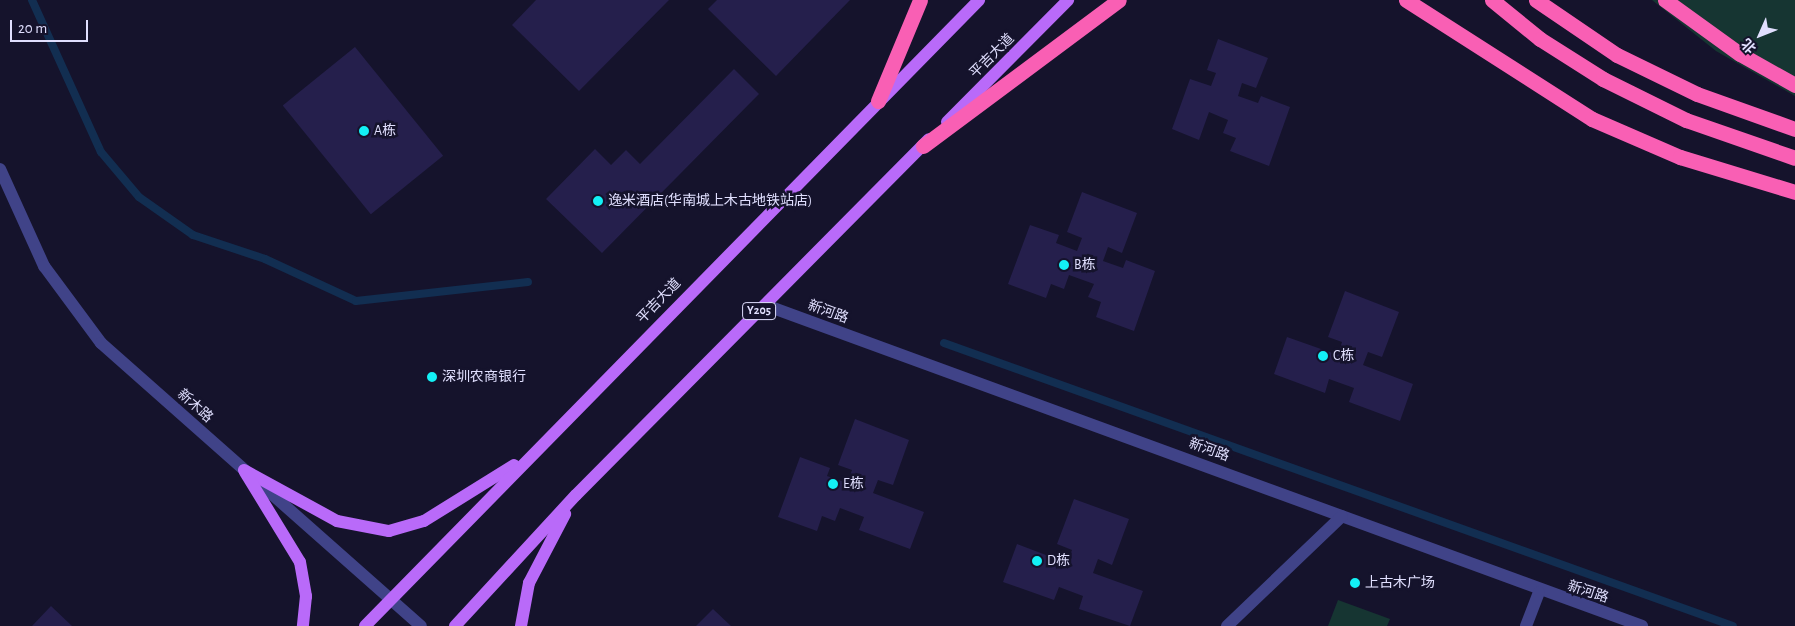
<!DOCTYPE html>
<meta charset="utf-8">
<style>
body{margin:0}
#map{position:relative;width:1795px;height:626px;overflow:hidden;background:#15132c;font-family:"Alegreya Sans","Noto Sans SC",sans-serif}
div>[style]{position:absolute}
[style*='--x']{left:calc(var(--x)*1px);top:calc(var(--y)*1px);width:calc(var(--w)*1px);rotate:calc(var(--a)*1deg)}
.green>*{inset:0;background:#163532}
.stream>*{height:8px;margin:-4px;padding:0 4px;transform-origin:4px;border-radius:4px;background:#122e51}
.building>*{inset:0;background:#251f4c;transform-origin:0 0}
.minor>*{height:12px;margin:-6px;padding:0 6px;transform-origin:6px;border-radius:6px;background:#404388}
.tertiary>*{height:12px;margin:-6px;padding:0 6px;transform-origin:6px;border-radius:6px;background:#404388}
.primary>*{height:12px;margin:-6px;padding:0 6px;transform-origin:6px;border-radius:6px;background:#b96af9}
.motorway>*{height:15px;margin:-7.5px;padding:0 7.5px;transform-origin:7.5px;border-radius:7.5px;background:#f95fb4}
.dots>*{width:14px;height:14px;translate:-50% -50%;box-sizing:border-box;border:2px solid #15132c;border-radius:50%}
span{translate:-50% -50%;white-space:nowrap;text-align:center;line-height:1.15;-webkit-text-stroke:5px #15132c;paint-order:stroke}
.shield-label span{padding:1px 4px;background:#15132c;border:1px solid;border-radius:4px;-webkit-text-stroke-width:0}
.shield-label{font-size:12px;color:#e0dffe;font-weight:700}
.street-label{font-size:14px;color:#e0dffe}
.poi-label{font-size:14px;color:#e0dffe}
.left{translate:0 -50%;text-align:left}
.north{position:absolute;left:1735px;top:10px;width:50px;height:50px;-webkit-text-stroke:4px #15132c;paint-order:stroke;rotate:226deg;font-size:14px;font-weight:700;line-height:20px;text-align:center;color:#e0dffe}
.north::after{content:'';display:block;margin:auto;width:18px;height:22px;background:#e0dffe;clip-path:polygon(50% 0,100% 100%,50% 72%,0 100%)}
.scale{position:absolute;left:10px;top:20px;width:78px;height:22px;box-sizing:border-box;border:2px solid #e0dffe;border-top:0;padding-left:6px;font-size:15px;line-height:18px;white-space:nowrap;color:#e0dffe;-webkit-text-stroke:4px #15132c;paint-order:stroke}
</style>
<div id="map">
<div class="green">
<i style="clip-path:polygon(1652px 0,1795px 0,1795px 96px,1716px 51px)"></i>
<i style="clip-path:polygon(1338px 600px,1390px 619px,1387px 626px,1328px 626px)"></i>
</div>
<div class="stream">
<i style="--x:32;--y:0;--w:167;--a:65.6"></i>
<i style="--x:101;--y:152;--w:59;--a:49.8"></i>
<i style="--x:139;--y:197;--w:66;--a:35.1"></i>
<i style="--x:193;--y:235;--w:76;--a:18.4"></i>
<i style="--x:265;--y:259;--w:100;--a:24.8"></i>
<i style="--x:356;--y:301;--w:173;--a:-6.3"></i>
<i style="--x:944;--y:343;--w:838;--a:19.73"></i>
</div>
<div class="building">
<i style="clip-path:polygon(536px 0,669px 0,579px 91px,512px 25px)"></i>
<i style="clip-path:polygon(717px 0,850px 0,776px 76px,708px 9px)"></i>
<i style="clip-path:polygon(1218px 39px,1268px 58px,1256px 88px,1242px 83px,1238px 96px,1258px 103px,1261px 96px,1290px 107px,1269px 166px,1230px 151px,1236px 138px,1223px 133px,1228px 120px,1209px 112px,1199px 140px,1172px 129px,1190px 79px,1211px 86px,1216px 73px,1207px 70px)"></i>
<i style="left:355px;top:47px;width:140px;height:93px;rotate:51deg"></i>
<i style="clip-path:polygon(734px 69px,759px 94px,602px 253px,546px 199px,595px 149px,611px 165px,626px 150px,640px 164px)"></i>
<i style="clip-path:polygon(1082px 192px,1137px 213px,1122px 253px,1108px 247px,1103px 261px,1123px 268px,1126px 260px,1155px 271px,1134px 331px,1096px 317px,1101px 302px,1088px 297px,1094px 284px,1069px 275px,1064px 289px,1051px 284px,1046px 298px,1008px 284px,1030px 225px,1059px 235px,1056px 243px,1077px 251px,1082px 238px,1067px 232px)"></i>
<i style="clip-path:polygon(1345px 291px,1399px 312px,1382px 357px,1368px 352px,1363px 365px,1413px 384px,1400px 421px,1349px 402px,1354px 388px,1329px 379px,1325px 393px,1274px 374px,1287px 337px,1338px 355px,1342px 342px,1328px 337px)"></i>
<i style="clip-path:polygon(855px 419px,909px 440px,893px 485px,878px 480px,873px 493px,924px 512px,910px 549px,859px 530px,864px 517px,840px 508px,835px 521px,822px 516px,817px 531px,778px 517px,800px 457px,830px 468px,827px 476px,847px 483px,852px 470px,838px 465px)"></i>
<i style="clip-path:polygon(1074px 499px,1129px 519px,1112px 565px,1098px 559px,1093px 573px,1143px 591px,1130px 626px,1079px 609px,1083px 596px,1059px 587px,1054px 600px,1003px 582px,1017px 544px,1067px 563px,1072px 550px,1057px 544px)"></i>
<i style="clip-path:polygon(51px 606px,72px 626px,32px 626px)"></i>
<i style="clip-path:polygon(713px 609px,731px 626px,696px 626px)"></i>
</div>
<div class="minor">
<i style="--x:765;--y:305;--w:934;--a:20.1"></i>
<i style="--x:1227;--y:626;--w:159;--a:-43.7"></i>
<i style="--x:1526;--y:626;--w:36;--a:-69"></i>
</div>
<div class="tertiary">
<i style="--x:0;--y:169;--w:107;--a:65.6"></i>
<i style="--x:44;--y:266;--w:96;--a:53.5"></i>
<i style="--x:101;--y:343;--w:427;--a:41.5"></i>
</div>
<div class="primary">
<i style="--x:947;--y:122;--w:172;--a:-45.2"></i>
<i style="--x:244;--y:470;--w:106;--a:28.7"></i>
<i style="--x:337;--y:521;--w:53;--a:10.9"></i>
<i style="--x:389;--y:531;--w:36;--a:-16"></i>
<i style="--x:424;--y:521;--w:106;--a:-31.9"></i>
<i style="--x:245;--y:472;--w:105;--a:58.6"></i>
<i style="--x:300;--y:562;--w:35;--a:80"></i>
<i style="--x:306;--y:596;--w:30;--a:96"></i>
<i style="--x:365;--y:626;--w:877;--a:-45.55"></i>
<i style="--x:455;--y:626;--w:178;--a:-47.3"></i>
<i style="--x:576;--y:495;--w:501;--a:-45.24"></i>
<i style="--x:521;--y:626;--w:44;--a:-79.5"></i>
<i style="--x:529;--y:583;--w:78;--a:-62.4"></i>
</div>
<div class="motorway">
<i style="--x:1406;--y:0;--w:221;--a:32.6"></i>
<i style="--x:1592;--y:119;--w:96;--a:23.4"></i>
<i style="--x:1680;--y:157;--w:120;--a:16.9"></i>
<i style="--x:1492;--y:0;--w:62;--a:39.1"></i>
<i style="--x:1540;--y:39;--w:75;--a:32.4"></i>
<i style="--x:1603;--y:79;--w:93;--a:26.3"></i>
<i style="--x:1686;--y:120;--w:115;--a:19.2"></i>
<i style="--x:1536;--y:0;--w:98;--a:34.2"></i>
<i style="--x:1617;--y:55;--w:89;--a:26"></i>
<i style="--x:1697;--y:94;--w:104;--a:19.7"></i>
<i style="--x:1665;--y:0;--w:92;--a:35.8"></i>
<i style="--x:1740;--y:54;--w:63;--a:29.4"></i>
<i style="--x:878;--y:101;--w:109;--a:-67.4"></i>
<i style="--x:923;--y:146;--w:244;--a:-36.7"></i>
</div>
<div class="dots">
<i style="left:364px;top:131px;background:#13f0f5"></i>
<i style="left:598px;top:201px;background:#13f0f5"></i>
<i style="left:1064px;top:265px;background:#13f0f5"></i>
<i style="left:1323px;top:356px;background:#13f0f5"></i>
<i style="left:432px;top:377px;background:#13f0f5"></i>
<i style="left:833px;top:484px;background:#13f0f5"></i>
<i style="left:1037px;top:561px;background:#13f0f5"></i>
<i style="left:1355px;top:583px;background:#13f0f5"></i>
</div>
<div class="shield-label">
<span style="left:759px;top:311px">Y205</span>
</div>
<div class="street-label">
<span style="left:992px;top:56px;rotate:-45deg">平吉大道</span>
<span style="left:659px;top:301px;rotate:-46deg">平吉大道</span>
<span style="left:828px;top:312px;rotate:20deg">新河路</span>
<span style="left:195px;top:406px;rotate:42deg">新木路</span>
<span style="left:1209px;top:450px;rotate:20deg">新河路</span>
<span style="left:1588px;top:592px;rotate:18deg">新河路</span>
</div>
<div class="poi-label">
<span class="left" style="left:374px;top:131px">A栋</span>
<span class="left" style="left:608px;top:201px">逸米酒店(华南城上木古地铁站店)</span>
<span class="left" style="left:1074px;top:265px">B栋</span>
<span class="left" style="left:1333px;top:356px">C栋</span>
<span class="left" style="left:442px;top:377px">深圳农商银行</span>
<span class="left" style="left:843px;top:484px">E栋</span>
<span class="left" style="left:1047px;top:561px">D栋</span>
<span class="left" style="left:1365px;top:583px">上古木广场</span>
</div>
<div class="north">北</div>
<div class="scale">20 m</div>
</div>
